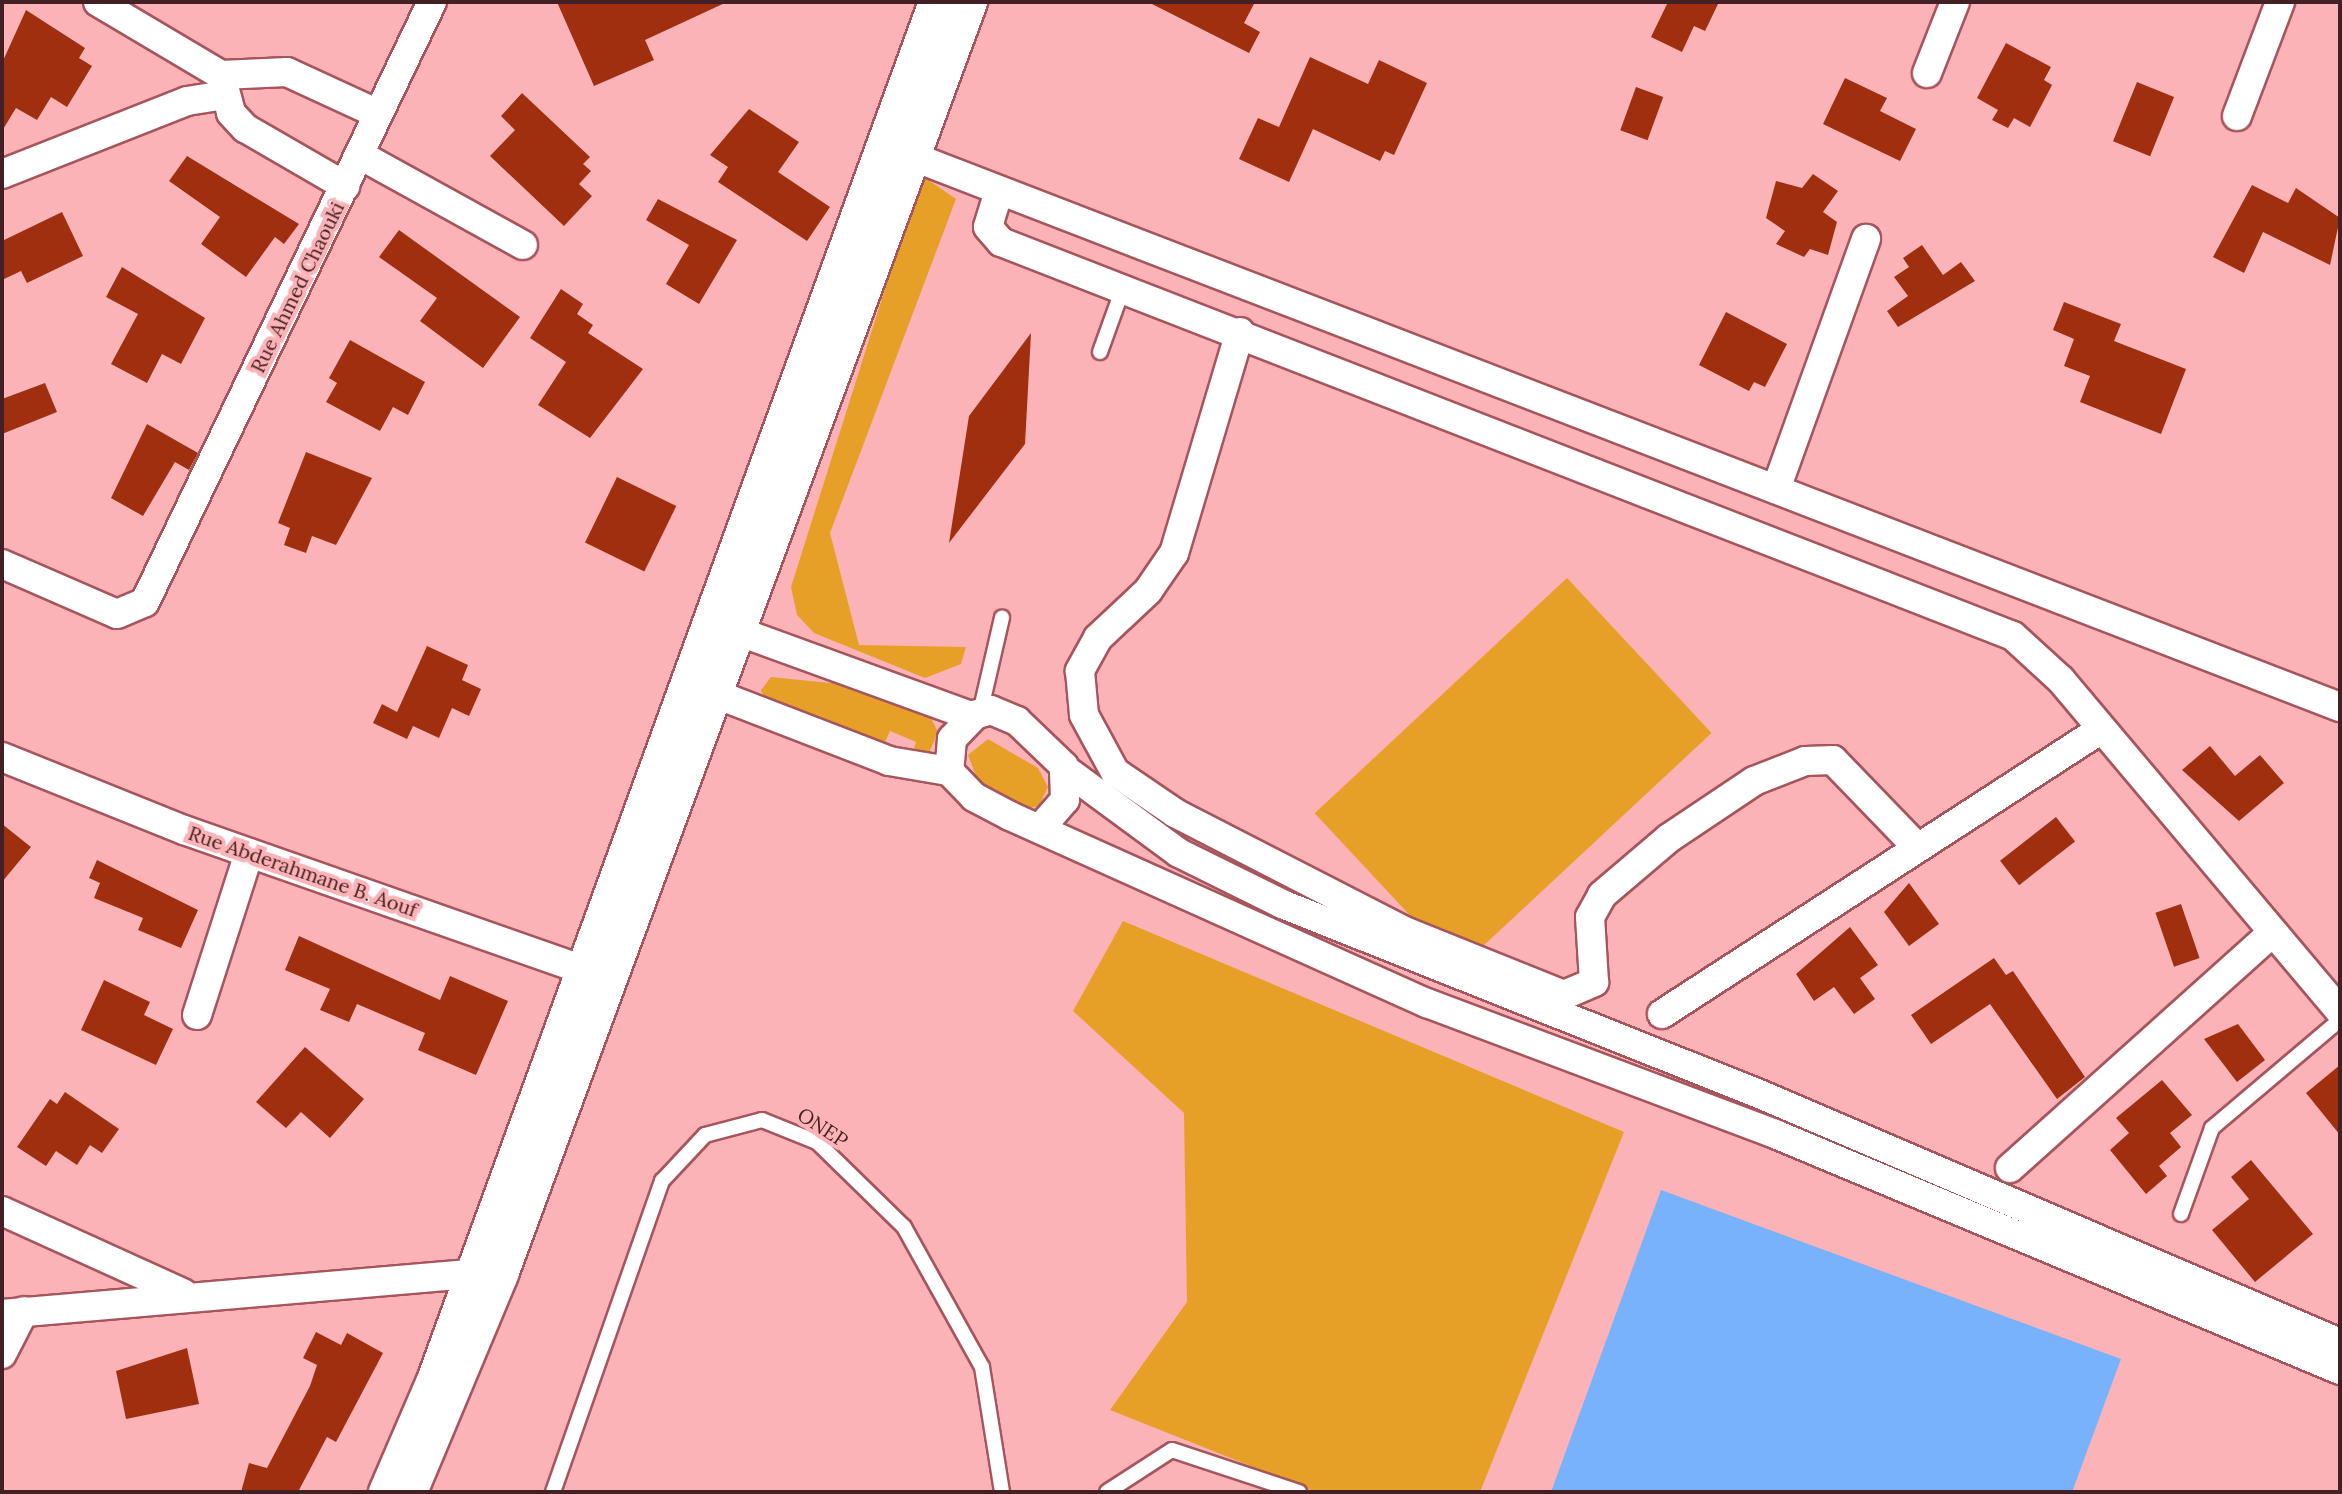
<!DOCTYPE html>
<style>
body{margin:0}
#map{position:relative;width:2342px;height:1494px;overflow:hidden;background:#fcb3b7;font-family:Lora,serif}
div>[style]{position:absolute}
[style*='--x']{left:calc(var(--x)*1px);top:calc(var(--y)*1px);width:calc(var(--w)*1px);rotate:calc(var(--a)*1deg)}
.green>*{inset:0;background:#e6a028;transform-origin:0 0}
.water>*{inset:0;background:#78b2fc}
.building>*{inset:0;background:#a02f0f;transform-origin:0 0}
.roads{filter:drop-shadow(2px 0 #a7555d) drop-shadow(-2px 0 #a7555d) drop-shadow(0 2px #a7555d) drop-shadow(0 -2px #a7555d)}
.service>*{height:14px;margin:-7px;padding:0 7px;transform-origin:7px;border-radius:7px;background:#fff}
.minor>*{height:28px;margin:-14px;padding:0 14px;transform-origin:14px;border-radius:14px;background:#fff}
.tertiary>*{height:34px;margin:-17px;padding:0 17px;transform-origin:17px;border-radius:17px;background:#fff}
span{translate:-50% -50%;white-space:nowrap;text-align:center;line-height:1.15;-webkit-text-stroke:8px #fcb3b7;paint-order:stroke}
.street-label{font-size:20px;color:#432023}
.frame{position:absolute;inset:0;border:4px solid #432023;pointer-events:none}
</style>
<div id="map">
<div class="green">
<i style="clip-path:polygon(921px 175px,956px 199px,830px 533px,859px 645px,966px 647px,961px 664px,925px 678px,814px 633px,797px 615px,791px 587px)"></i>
<i style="left:1567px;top:578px;width:212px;height:345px;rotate:47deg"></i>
<i style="clip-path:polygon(771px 677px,859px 686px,929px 714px,938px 732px,928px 755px,911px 757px,916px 742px,890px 731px,883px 746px,764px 698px,761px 690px)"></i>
<i style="clip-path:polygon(988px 739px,1038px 768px,1048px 787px,1039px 806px,1025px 809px,978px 781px,968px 755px)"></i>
<i style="clip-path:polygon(1123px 921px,1624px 1132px,1480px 1492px,1316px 1492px,1110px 1410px,1187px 1302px,1184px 1113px,1073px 1011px)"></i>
</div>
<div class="water">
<i style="clip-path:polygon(1661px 1190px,2121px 1359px,2072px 1492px,1551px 1492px)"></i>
</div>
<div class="building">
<i style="clip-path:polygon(557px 2px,727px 2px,645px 40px,654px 60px,594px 86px)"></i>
<i style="clip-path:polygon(1148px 2px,1255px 2px,1244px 23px,1260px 32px,1249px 53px)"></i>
<i style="clip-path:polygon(1668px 2px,1719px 2px,1705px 31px,1694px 26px,1682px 52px,1651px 37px)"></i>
<i style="clip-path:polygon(26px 10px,85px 48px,79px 58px,92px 66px,67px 107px,51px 97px,37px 120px,16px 108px,2px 131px,2px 63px)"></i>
<i style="clip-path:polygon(2006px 43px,2051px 67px,2044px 80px,2052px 85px,2030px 127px,2014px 118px,2008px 128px,1992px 120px,1998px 110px,1977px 98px)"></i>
<i style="clip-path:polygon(1310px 57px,1368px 84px,1379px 60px,1427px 83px,1394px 155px,1385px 151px,1380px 161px,1313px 129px,1289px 182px,1239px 159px,1258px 118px,1279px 127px)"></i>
<i style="clip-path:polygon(1845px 78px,1887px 98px,1880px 111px,1916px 129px,1900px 161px,1823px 124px)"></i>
<i style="left:2137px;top:82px;width:40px;height:64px;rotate:22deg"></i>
<i style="left:1636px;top:87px;width:29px;height:46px;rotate:20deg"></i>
<i style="clip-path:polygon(522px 93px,590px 157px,583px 164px,591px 171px,579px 184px,592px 196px,564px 226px,490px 156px,515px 130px,501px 116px)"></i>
<i style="clip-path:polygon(749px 109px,799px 142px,778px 172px,830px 207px,807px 241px,718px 182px,728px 167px,710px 155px)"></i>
<i style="clip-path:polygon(187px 156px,299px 224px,284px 244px,275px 237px,246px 277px,201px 244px,220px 217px,169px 181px)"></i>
<i style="clip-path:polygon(1813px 174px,1838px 191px,1823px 212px,1837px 222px,1828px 255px,1810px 249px,1804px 257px,1776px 244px,1785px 231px,1766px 218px,1776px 181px,1802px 188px)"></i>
<i style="clip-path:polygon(2252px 185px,2288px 203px,2296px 188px,2340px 218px,2330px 265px,2263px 232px,2244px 273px,2213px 257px)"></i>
<i style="clip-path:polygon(658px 199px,737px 240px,699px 304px,666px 284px,689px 245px,646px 220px)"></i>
<i style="clip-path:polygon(62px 212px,83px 256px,27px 283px,21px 271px,2px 280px,2px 241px)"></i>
<i style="clip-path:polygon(399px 230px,520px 317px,483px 368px,420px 321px,437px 298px,379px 257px)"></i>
<i style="clip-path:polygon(1922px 245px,1943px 275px,1961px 262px,1975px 281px,1898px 327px,1887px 311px,1908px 296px,1894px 277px,1909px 267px,1903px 258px)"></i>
<i style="clip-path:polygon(122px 267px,205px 318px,181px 364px,162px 354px,147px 383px,111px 364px,138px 314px,106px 297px)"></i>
<i style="clip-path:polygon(561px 289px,583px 304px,577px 314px,593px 325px,588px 333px,643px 369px,590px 438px,538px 405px,566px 362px,530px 338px)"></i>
<i style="clip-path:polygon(2064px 302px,2121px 324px,2114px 341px,2186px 369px,2161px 434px,2080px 402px,2090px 376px,2064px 366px,2074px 339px,2053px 330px)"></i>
<i style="clip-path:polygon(1726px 312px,1787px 344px,1765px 387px,1754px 382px,1749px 391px,1699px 365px)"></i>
<i style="clip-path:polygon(1031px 333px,1025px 444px,949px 543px,969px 416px)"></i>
<i style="clip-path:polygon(350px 340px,425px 382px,408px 415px,393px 407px,380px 431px,326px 402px,337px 383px,329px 378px)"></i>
<i style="clip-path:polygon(45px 383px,57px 412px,2px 434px,2px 399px)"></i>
<i style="clip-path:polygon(147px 424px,198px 453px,189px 470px,175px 462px,143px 516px,111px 498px)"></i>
<i style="clip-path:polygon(306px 452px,372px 478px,336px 545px,312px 536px,306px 553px,284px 545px,290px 528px,278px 523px)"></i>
<i style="left:617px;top:477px;width:66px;height:73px;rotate:26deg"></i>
<i style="clip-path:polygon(427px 646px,468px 665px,462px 680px,481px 689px,469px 716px,452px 708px,439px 738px,413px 726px,407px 739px,373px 723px,382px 704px,397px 712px)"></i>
<i style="clip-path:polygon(2210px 746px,2235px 776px,2260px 755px,2284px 783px,2239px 821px,2182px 770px)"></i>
<i style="left:2056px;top:817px;width:31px;height:71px;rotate:52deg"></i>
<i style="clip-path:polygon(2px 824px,31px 847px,2px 882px)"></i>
<i style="clip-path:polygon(97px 860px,198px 910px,181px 948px,138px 930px,143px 918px,94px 898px,100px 883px,89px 878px)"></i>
<i style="clip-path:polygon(1909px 883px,1939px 924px,1909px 946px,1884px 912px)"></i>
<i style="left:2181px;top:904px;width:57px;height:27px;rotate:71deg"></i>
<i style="clip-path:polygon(1850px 927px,1878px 965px,1860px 978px,1875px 999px,1854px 1014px,1834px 987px,1814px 1001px,1796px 974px)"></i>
<i style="clip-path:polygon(299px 936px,440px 1000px,450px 976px,508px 1001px,476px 1075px,418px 1050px,425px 1033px,357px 1004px,349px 1022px,320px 1010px,330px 989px,285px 970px)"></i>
<i style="clip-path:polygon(1994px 958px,2006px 975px,2013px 971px,2085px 1077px,2057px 1099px,1990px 1004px,1931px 1044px,1911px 1015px)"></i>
<i style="clip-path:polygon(104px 980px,150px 1002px,144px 1015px,173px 1029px,156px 1065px,81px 1030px)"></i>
<i style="clip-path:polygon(2238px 1024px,2265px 1060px,2237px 1082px,2204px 1039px)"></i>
<i style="clip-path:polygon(305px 1047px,364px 1099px,330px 1138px,301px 1112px,286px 1128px,256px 1102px)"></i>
<i style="clip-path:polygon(2340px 1065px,2340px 1135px,2306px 1093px)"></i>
<i style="clip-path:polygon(2162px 1080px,2192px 1115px,2170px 1133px,2181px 1147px,2159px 1166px,2167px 1176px,2146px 1194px,2110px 1150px,2129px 1133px,2116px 1118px)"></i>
<i style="clip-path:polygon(65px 1092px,119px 1129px,102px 1153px,90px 1145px,77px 1165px,56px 1151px,46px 1166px,17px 1147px,50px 1099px,57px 1104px)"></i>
<i style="clip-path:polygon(2251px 1160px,2313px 1234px,2255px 1282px,2212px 1230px,2249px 1199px,2231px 1177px)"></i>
<i style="clip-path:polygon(316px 1332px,341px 1345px,347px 1333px,383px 1353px,336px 1442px,327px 1437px,298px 1492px,241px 1492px,249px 1463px,267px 1468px,310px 1386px,317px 1365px,303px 1358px)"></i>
<i style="clip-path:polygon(187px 1348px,199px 1404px,126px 1419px,116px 1371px)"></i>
</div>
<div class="roads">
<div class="service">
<i style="--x:1100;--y:352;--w:68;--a:-70.2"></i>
<i style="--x:980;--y:713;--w:98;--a:-77"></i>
<i style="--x:2181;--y:1214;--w:91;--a:-70.2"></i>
<i style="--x:2212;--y:1128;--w:167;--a:-40.2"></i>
<i style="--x:553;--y:1492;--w:330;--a:-70.7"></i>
<i style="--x:662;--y:1181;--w:63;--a:-46.9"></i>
<i style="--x:705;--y:1135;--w:59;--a:-14.7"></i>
<i style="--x:762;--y:1120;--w:59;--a:21.8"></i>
<i style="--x:817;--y:1142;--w:122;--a:44.3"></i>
<i style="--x:904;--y:1227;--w:160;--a:60.9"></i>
<i style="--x:982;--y:1367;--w:127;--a:80.9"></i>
<i style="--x:1107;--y:1492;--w:77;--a:-32.9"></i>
<i style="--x:1172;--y:1450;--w:134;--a:18.3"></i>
</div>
<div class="minor">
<i style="--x:98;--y:2;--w:143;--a:30.7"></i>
<i style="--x:1927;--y:73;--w:76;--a:-68.5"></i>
<i style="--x:221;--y:75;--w:39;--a:75"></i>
<i style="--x:231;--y:113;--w:21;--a:47"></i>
<i style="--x:245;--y:128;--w:116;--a:30.1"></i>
<i style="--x:221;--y:75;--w:66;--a:-2.6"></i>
<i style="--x:287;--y:72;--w:98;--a:24.7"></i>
<i style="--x:2237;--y:116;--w:122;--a:-69.3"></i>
<i style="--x:893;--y:149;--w:1551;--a:21.09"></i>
<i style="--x:360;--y:155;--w:186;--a:28.9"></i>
<i style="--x:2;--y:174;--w:199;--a:-21.5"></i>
<i style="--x:187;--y:101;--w:39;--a:-9"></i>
<i style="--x:998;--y:194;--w:34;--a:107"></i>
<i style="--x:988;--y:227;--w:20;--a:49"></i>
<i style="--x:1001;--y:242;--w:1086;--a:21.27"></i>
<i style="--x:2013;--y:636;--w:65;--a:42.5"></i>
<i style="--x:2061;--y:680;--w:433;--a:49.9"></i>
<i style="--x:1240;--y:332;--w:231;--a:106.6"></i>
<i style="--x:1174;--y:553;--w:46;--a:124.4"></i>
<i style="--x:1148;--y:591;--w:69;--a:136.8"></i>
<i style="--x:1098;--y:638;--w:38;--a:119"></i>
<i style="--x:1080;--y:671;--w:44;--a:84.8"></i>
<i style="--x:1084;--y:715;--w:65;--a:61.5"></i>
<i style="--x:1115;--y:772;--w:73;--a:34.3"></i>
<i style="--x:1175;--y:813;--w:261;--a:27.2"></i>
<i style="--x:1407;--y:932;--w:169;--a:21.9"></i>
<i style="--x:1564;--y:995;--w:33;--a:-23"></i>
<i style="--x:1594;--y:982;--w:65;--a:-93.5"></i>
<i style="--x:1590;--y:917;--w:25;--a:-61"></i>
<i style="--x:1602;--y:895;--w:88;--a:-40.4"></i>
<i style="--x:1669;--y:838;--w:102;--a:-33.8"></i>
<i style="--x:1754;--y:781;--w:55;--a:-21.4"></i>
<i style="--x:1805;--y:761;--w:28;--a:-2"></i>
<i style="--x:1833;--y:760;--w:122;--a:46"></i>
<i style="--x:1776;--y:489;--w:266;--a:-70.2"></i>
<i style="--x:2;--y:564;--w:125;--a:23.5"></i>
<i style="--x:117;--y:614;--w:30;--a:-23"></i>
<i style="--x:145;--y:602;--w:665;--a:-64.44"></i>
<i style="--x:718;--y:624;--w:271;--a:20"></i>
<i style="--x:695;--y:686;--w:208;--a:21.1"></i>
<i style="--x:889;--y:761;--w:61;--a:9.5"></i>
<i style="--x:2;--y:757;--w:196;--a:21.9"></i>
<i style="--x:184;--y:830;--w:443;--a:19.3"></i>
<i style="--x:1066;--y:770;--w:140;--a:36.3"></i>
<i style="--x:1179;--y:853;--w:115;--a:26.3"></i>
<i style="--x:1282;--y:904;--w:511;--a:21.7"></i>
<i style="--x:1757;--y:1093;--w:634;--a:23.21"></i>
<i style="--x:1043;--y:825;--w:33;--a:-49"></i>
<i style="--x:1065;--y:800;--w:34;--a:-92"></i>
<i style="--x:1064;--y:766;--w:65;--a:-136.2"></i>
<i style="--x:1017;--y:721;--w:28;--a:-157"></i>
<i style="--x:991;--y:710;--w:17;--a:163"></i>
<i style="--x:975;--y:715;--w:33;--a:134"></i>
<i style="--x:952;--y:739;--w:32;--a:95"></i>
<i style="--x:949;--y:771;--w:36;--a:46"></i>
<i style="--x:974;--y:797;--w:41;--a:27.8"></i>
<i style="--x:1010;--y:816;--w:457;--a:24.2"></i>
<i style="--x:1427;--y:1003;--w:372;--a:20.6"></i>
<i style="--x:1775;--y:1134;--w:612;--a:22.67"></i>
<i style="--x:1662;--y:1014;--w:522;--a:-32.96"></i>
<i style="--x:197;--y:1015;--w:170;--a:-72.2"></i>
<i style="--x:2010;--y:1168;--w:352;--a:-41.9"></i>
<i style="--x:2;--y:1211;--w:199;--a:24.4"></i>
<i style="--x:2;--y:1314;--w:492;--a:-4.9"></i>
<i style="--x:2;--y:1354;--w:48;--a:-62.9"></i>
</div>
<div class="tertiary">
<i style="--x:386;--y:1492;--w:124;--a:-66.7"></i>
<i style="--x:435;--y:1378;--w:1464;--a:-69.99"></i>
<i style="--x:410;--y:1492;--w:236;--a:-67.3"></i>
<i style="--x:501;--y:1274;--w:1356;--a:-69.76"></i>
</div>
</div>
<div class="street-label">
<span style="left:297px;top:287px;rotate:-64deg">Rue Ahmed Chaouki</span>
<span style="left:303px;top:871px;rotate:19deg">Rue Abderahmane B. Aouf</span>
<span style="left:823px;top:1127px;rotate:33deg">ONEP</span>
</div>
<div class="frame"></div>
</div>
